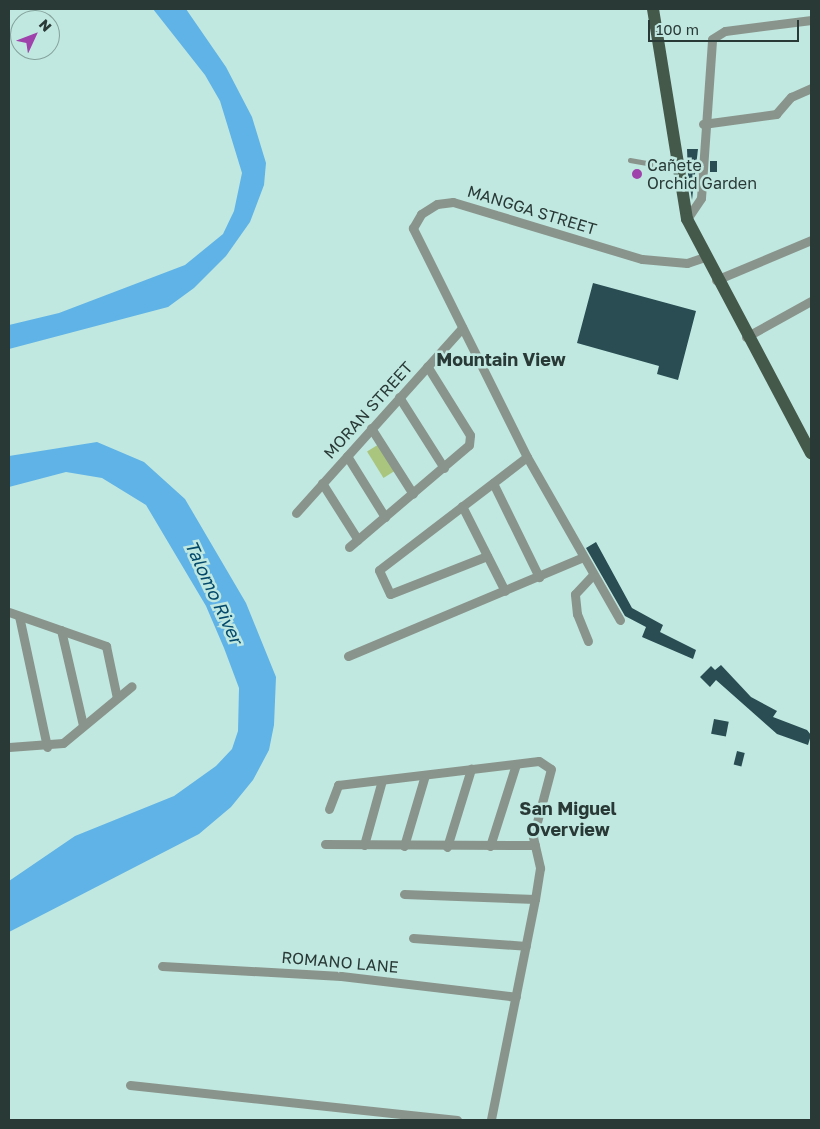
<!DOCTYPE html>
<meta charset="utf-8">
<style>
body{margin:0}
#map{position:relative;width:820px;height:1129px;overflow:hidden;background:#c0e8e0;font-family:"Golos Text",sans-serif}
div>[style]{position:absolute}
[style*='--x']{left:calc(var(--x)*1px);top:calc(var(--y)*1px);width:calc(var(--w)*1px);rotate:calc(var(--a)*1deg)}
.green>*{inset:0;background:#aac67e;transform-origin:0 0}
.water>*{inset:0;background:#60b3e6}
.building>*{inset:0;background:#294d53;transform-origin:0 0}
.lane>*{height:4.5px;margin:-2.25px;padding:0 2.25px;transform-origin:2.25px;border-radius:2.25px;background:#89958c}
.street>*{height:9px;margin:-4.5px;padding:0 4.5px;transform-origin:4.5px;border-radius:4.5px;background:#89958c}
.primary>*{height:12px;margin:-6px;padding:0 6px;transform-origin:6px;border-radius:6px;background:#44594a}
.dots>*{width:14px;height:14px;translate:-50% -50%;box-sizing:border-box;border:2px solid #c0e8e0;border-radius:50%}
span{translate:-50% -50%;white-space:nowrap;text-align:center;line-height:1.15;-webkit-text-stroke:5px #c0e8e0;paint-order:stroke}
.poi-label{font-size:16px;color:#293936}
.left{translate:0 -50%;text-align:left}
.street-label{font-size:16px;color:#293936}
.neighbourhood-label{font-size:18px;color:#293936;font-weight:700}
.water-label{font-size:18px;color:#03496b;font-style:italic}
.frame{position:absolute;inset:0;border:10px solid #293936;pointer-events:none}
.north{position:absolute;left:10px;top:10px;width:50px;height:50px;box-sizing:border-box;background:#c0e8e0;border:1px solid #84a29c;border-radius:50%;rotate:47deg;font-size:14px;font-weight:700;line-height:20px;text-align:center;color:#293936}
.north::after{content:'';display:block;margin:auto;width:18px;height:22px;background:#9f42ab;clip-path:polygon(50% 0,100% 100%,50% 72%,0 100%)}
.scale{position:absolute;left:648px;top:20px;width:151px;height:22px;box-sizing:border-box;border:2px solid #293936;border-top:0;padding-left:6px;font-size:15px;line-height:18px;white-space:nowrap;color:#293936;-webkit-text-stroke:4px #c0e8e0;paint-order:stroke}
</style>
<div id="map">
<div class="green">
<i style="left:384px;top:441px;width:31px;height:20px;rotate:58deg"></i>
</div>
<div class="water">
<i style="clip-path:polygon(153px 9px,186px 9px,226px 67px,252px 117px,266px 163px,264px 185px,250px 222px,226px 256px,194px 288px,168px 307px,9px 349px,9px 325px,59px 313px,185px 265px,223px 234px,234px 211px,242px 173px,220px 101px,205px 75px)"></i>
<i style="clip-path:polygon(97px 442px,144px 462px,185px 499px,246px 603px,276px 677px,274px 725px,269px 750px,253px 780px,231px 807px,199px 834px,9px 932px,9px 881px,75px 836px,174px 796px,216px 766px,232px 749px,238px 731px,239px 688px,224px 648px,206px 606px,146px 505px,102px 478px,66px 472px,9px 487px,9px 456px)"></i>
</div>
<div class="building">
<i style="clip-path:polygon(687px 149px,698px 149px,692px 200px,688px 174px)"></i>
<i style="left:710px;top:161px;width:7px;height:11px"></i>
<i style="clip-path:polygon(593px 283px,696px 311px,678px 380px,657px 374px,659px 366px,577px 343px)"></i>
<i style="clip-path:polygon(596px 542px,632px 608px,663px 625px,660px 632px,696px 650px,693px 659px,642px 637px,646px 627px,625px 616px,586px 548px)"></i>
<i style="clip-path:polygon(721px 665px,751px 697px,777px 711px,773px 717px,807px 730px,811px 735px,808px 745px,777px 734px,716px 680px,710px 687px,700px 677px,711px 666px,715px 670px)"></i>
<i style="left:714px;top:719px;width:15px;height:15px;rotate:11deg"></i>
<i style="left:737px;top:751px;width:8px;height:14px;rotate:14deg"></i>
</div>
<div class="lane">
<i style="--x:630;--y:160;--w:47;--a:9.9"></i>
</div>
<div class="street">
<i style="--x:703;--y:124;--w:74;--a:-7.8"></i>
<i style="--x:776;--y:114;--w:23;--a:-49"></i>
<i style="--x:791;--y:97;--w:22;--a:-24"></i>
<i style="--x:687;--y:219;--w:25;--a:-56"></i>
<i style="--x:701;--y:198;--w:159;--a:-86"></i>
<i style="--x:712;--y:39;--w:15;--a:-32"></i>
<i style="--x:725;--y:31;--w:87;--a:-7.3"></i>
<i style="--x:716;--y:280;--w:103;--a:-22.8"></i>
<i style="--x:746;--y:337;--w:74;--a:-29"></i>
<i style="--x:399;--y:397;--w:84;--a:57.6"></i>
<i style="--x:371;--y:428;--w:78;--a:57.5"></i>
<i style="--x:347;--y:456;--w:72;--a:58.1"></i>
<i style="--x:322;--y:483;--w:67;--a:57.7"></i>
<i style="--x:493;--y:483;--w:105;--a:63.9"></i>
<i style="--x:462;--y:506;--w:95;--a:63.2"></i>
<i style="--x:296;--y:513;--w:249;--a:-48.1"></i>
<i style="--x:349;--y:547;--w:157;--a:-40.4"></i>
<i style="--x:469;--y:445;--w:10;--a:-84"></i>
<i style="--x:470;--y:435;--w:81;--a:-121.9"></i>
<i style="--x:487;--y:556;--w:104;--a:158.6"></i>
<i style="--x:390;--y:594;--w:26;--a:-115"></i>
<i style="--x:379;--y:570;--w:186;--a:-37.4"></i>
<i style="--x:9;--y:612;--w:103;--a:19.3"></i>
<i style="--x:106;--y:646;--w:53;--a:78.1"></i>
<i style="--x:19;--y:616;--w:134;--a:77.9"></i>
<i style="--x:620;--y:620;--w:188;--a:-119.7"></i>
<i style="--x:527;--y:457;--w:256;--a:-116.5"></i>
<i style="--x:413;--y:228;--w:16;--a:-60"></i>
<i style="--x:421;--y:214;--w:19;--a:-32"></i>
<i style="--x:437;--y:204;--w:16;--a:-7"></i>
<i style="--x:453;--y:202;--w:197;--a:16.8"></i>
<i style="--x:642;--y:259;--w:45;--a:5.1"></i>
<i style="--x:687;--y:263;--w:18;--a:-19"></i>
<i style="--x:61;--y:630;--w:98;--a:77"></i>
<i style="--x:588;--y:641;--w:29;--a:-112"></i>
<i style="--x:577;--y:614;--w:20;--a:-96"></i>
<i style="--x:575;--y:594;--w:25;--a:-47"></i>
<i style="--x:348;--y:656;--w:253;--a:-22.8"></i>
<i style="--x:9;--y:747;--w:54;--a:-4.2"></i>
<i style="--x:63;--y:743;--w:89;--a:-39.6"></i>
<i style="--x:329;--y:809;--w:26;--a:-69"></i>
<i style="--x:338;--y:785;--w:202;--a:-6.8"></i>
<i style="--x:539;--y:761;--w:14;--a:34"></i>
<i style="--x:551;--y:769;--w:70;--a:104.8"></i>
<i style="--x:533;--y:837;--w:32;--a:77"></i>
<i style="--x:540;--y:868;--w:31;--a:99"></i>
<i style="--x:535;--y:899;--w:225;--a:101.3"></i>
<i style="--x:325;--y:844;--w:210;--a:0.3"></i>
<i style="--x:364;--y:845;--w:67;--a:-74.5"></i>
<i style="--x:404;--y:846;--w:74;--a:-73.5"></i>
<i style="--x:490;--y:846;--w:86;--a:-72.4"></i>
<i style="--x:447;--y:847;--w:82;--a:-72.9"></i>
<i style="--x:404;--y:894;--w:131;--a:2.2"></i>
<i style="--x:413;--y:938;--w:113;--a:4"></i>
<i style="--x:162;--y:966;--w:179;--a:3.2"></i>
<i style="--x:341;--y:976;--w:176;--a:6.8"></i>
<i style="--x:130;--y:1085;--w:329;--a:6.1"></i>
</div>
<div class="primary">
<i style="--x:653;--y:9;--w:213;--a:80.8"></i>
<i style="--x:687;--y:219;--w:265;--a:62.1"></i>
</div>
<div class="dots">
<i style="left:637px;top:174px;background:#9f42ab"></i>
</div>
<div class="poi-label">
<span class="left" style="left:647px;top:174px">Cañete<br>Orchid Garden</span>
</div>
<div class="street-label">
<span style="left:532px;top:210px;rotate:17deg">MANGGA STREET</span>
<span style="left:368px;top:410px;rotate:-48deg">MORAN STREET</span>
<span style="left:340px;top:962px;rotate:5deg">ROMANO LANE</span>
</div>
<div class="neighbourhood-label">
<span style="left:501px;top:359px">Mountain View</span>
<span style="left:568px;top:819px">San Miguel<br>Overview</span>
</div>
<div class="water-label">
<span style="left:214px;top:592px;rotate:65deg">Talomo River</span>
</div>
<div class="frame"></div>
<div class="north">N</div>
<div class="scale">100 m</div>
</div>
